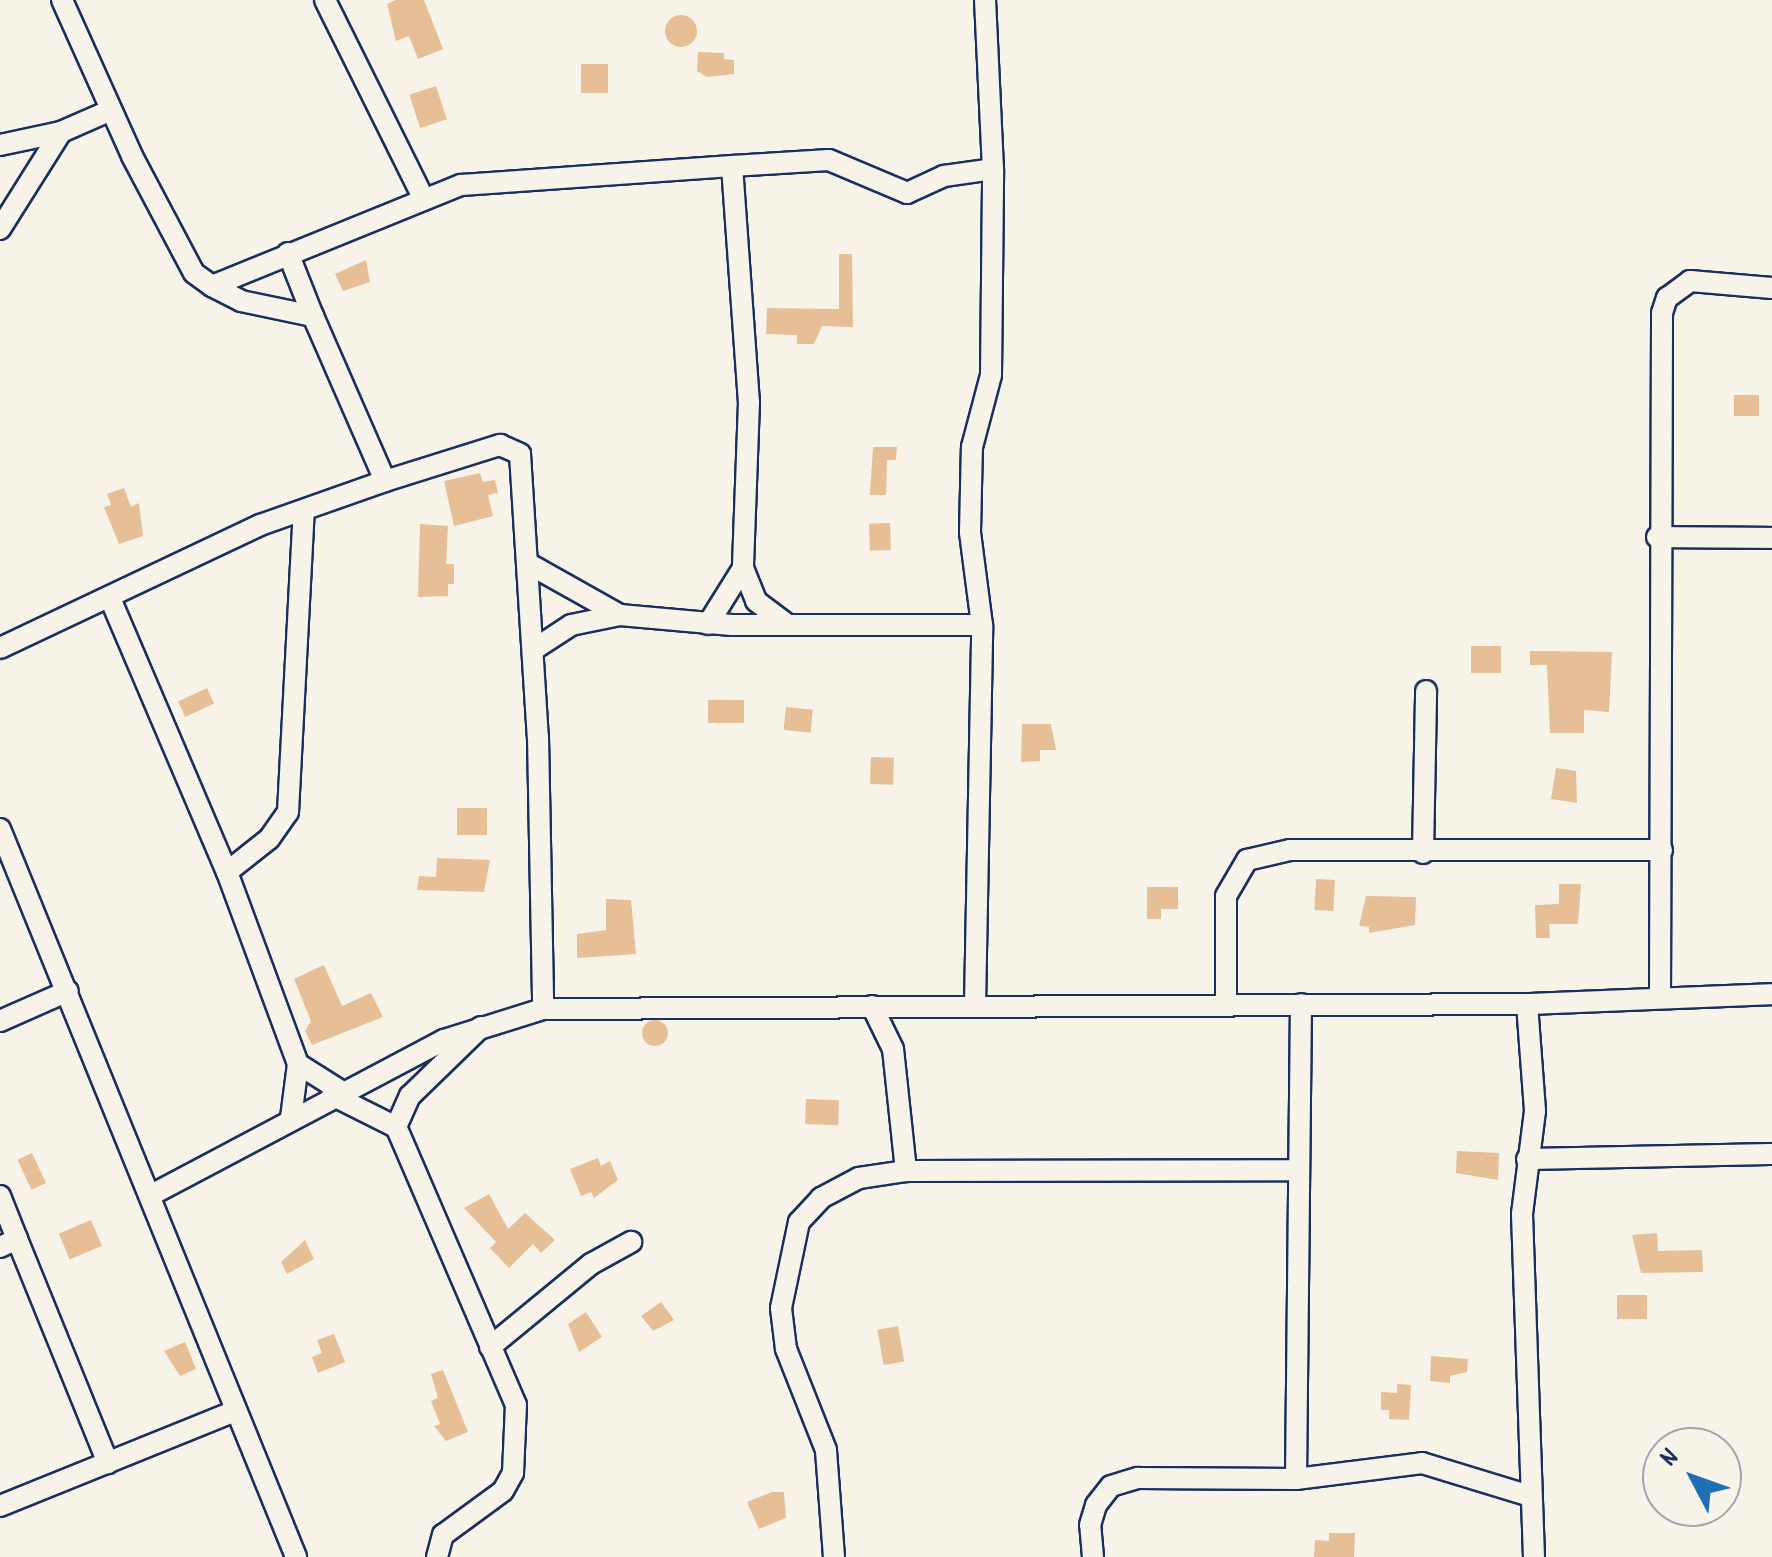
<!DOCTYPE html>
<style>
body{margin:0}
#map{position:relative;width:1772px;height:1557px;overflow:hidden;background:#f7f3e8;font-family:Dekko,sans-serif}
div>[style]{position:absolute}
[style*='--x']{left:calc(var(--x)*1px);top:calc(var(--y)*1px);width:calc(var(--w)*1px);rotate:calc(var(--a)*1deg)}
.building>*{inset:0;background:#e7bf97;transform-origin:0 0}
.round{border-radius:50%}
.roads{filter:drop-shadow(2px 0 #1b2f5e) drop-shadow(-2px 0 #1b2f5e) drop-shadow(0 2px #1b2f5e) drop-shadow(0 -2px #1b2f5e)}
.street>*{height:20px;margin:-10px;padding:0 10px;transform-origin:10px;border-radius:10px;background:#f7f3e8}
span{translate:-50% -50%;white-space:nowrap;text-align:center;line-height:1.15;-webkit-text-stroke:10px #f7f3e8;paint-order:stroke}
.north{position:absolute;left:1642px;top:1427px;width:100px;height:100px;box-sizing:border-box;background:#f7f3e8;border:2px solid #9fa5b1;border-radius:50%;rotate:311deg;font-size:28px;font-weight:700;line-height:40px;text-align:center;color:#1b2f5e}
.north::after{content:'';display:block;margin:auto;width:35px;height:45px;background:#1f6fb2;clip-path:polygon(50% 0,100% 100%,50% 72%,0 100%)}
</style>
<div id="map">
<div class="building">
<i style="clip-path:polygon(396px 0,424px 0,443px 49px,418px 59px,409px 36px,396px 41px,387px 4px)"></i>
<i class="round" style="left:665px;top:15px;width:32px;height:32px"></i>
<i style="clip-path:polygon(698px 52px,724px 53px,724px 59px,734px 60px,734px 74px,707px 77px,697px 71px)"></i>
<i style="left:581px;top:64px;width:27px;height:29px"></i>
<i style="left:436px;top:86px;width:35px;height:28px;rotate:72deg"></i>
<i style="clip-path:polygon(839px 254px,852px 254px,853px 327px,822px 326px,814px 344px,797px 344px,797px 335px,766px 334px,767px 308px,839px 309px)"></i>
<i style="clip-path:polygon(366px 260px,370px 282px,343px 291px,335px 274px)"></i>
<i style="left:1759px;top:395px;width:21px;height:25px;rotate:90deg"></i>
<i style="clip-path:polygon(873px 447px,897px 447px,896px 460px,887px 460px,886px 495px,870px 495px)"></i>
<i style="clip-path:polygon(480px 473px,483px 482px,495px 480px,498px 493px,488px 495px,493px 516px,454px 526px,444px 481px)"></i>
<i style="clip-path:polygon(124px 488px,131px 507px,139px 503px,143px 536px,119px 544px,104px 507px,111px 505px,107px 494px)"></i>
<i style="left:890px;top:523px;width:27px;height:21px;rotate:88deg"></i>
<i style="clip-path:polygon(420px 524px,448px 526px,446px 564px,454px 564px,454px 584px,448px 584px,448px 596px,418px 597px)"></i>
<i style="left:1471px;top:646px;width:30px;height:27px"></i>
<i style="clip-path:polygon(1530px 651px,1612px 652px,1609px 712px,1584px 710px,1584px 733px,1550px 733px,1547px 665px,1530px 665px)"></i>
<i style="left:207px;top:688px;width:17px;height:32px;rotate:65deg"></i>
<i style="left:708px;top:700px;width:36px;height:23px"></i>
<i style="left:786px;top:707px;width:27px;height:23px;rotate:6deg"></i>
<i style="clip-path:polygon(1022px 724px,1051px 724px,1056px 750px,1040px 750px,1040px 761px,1021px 762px)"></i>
<i style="left:871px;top:757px;width:23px;height:27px;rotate:2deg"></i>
<i style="clip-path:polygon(1556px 768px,1576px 771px,1577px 803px,1551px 799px)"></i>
<i style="left:457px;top:808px;width:30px;height:27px"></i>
<i style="clip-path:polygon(437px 858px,490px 860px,484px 892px,417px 890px,419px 876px,436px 877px)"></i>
<i style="left:1316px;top:879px;width:19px;height:31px;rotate:3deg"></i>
<i style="clip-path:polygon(1559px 884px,1581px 884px,1578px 924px,1549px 924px,1550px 938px,1536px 938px,1535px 905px,1559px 904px)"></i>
<i style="clip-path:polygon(1147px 887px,1178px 887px,1178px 909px,1161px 909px,1161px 919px,1147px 919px)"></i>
<i style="clip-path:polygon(1366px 896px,1416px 897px,1415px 925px,1369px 933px,1369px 927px,1359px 926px)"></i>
<i style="clip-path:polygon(606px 899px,631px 900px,636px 954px,577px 958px,577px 934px,606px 930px)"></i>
<i style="clip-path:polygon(324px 965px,342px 1006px,371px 993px,383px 1017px,312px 1045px,305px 1031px,311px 1021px,294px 979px)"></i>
<i class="round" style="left:642px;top:1020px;width:26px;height:26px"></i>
<i style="left:806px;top:1099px;width:33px;height:25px;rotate:2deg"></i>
<i style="clip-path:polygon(1457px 1151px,1499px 1153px,1498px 1180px,1456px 1173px)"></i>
<i style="left:32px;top:1153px;width:33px;height:16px;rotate:65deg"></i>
<i style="clip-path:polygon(598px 1158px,601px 1166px,610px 1161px,618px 1180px,594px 1198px,591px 1192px,581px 1196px,570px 1169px)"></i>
<i style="clip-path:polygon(489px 1194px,508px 1229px,525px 1213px,555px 1240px,541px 1253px,533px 1244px,509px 1268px,490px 1248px,496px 1242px,464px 1208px)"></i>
<i style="left:91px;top:1220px;width:28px;height:35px;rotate:67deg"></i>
<i style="clip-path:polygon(1657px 1233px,1658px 1251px,1702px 1250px,1703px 1272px,1641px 1273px,1632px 1235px)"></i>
<i style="clip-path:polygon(305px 1240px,314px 1259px,287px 1274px,281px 1262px)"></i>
<i style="left:1617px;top:1295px;width:30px;height:24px"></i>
<i style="clip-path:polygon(661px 1302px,674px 1320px,653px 1331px,641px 1316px)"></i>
<i style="clip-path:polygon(586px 1312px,602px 1337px,579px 1352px,568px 1324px)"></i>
<i style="left:898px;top:1326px;width:36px;height:21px;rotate:80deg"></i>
<i style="clip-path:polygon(334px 1334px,345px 1362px,318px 1373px,312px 1357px,322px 1353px,317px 1340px)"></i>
<i style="clip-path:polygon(185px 1342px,196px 1369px,180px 1376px,164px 1351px)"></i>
<i style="clip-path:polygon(1431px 1356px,1468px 1359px,1467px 1372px,1450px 1376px,1450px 1383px,1430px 1381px)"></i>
<i style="clip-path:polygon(443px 1370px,468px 1432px,446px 1441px,434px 1426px,440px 1424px,431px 1401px,438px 1398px,431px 1374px)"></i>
<i style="clip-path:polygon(1397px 1384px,1411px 1385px,1409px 1420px,1389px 1419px,1389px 1410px,1381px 1410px,1381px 1392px,1397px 1393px)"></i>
<i style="clip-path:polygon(772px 1492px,784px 1492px,786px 1518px,759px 1529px,747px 1502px)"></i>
<i style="clip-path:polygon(1329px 1533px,1355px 1533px,1354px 1557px,1314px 1557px,1315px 1540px,1329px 1541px)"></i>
</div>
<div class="roads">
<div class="street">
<i style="--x:62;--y:0;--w:171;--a:65.8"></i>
<i style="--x:132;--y:156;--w:132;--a:62.1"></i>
<i style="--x:194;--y:273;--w:22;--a:36"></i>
<i style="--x:212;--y:286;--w:269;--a:-22.1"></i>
<i style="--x:461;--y:185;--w:272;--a:-4"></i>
<i style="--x:732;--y:166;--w:237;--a:85.9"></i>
<i style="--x:749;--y:402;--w:166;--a:92.1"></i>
<i style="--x:743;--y:568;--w:66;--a:122"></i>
<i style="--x:325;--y:0;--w:220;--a:63.6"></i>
<i style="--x:0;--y:145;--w:62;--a:-12"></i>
<i style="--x:61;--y:132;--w:52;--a:-23.6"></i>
<i style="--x:732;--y:166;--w:97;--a:-3.5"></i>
<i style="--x:829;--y:160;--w:85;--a:22.9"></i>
<i style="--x:907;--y:193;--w:41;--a:-24.7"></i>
<i style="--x:944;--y:176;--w:49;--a:-8.1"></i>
<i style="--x:0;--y:229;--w:115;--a:-57.8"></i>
<i style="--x:288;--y:253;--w:68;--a:68.4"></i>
<i style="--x:212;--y:286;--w:33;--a:27"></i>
<i style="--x:241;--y:301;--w:74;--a:11.8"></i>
<i style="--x:313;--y:316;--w:180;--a:66.4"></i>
<i style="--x:385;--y:481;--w:121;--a:-17.4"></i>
<i style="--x:500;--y:445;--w:22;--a:24"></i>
<i style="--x:520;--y:454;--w:284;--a:86.4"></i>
<i style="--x:538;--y:737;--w:272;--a:88.9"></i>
<i style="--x:1657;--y:537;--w:115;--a:0.5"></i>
<i style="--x:529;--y:564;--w:104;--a:29.3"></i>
<i style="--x:743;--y:568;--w:35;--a:68"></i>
<i style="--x:756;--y:601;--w:40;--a:37"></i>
<i style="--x:110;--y:598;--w:298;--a:66.9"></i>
<i style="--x:227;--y:872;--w:205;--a:69.7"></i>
<i style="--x:298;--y:1064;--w:54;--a:97.4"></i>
<i style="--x:0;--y:648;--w:288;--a:-25.3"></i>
<i style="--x:260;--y:525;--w:133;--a:-19.4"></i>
<i style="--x:533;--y:650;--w:45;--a:-33.3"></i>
<i style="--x:571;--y:625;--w:50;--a:-11.5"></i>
<i style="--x:620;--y:615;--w:112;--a:5.1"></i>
<i style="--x:732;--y:625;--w:250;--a:0"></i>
<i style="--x:0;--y:829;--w:786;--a:67.87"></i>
<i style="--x:1423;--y:853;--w:162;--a:-88.9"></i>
<i style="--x:227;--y:872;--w:53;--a:-38.2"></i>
<i style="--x:269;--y:839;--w:33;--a:-55"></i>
<i style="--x:288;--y:812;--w:301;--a:-87"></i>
<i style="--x:1660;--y:997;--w:684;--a:-89.83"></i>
<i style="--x:1662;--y:313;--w:16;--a:-72"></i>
<i style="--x:1667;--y:298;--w:29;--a:-36"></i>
<i style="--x:1690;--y:281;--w:82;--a:4.9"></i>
<i style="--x:1226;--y:1001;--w:105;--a:-90"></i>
<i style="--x:1226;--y:896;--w:42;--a:-59.7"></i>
<i style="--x:1247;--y:860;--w:44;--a:-13.1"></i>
<i style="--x:1290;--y:850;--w:372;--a:0"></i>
<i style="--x:1527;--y:1004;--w:107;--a:85.7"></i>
<i style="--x:1535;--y:1111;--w:104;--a:97.2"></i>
<i style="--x:1522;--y:1214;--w:343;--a:88"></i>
<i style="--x:975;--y:1005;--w:380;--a:-88.9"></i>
<i style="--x:982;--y:625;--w:94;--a:-97.4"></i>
<i style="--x:970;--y:532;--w:85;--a:-88.7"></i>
<i style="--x:972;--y:447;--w:74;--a:-75.2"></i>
<i style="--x:991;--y:375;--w:206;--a:-89.4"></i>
<i style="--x:993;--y:169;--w:169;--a:-92.7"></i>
<i style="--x:872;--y:1006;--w:48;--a:64"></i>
<i style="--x:893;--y:1049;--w:123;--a:83.9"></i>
<i style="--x:0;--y:1021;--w:74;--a:-23.8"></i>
<i style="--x:298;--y:1064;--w:51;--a:32.1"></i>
<i style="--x:332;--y:1095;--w:72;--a:26.6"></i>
<i style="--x:1527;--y:1159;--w:245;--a:-1.2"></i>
<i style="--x:153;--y:1194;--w:329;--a:-27.9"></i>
<i style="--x:444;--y:1040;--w:104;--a:-17.4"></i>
<i style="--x:543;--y:1009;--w:984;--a:-0.29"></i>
<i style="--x:1527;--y:1004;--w:245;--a:-2.3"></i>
<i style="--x:0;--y:1196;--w:46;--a:68.4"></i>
<i style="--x:0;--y:1247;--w:19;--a:-25"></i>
<i style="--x:17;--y:1239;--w:242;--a:67.9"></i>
<i style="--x:490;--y:1347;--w:131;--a:-39.4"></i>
<i style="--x:591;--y:1264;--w:46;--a:-28.8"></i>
<i style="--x:1296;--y:1479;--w:475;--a:-89.4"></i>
<i style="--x:0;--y:1506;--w:253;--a:-22"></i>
<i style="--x:437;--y:1557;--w:23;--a:-75"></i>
<i style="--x:443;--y:1535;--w:74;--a:-36.3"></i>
<i style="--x:503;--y:1491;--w:21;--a:-61"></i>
<i style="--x:513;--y:1473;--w:68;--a:-87.5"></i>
<i style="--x:516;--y:1405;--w:303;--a:-113.3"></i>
<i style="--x:396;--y:1127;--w:34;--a:-66"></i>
<i style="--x:410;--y:1096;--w:99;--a:-44.2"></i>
<i style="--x:834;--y:1557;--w:107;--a:-94.3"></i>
<i style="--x:826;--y:1450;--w:109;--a:-111.6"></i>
<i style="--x:786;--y:1349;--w:41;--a:-97"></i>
<i style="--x:781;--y:1308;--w:88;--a:-78.2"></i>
<i style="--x:799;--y:1222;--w:33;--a:-47"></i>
<i style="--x:821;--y:1198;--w:43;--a:-27.8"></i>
<i style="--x:859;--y:1178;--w:48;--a:-8.5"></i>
<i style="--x:906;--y:1171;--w:390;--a:-0.1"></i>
<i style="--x:1093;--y:1557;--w:32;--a:-95"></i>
<i style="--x:1090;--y:1525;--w:21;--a:-73"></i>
<i style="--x:1096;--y:1505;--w:24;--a:-52"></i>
<i style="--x:1111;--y:1486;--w:28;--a:-17"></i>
<i style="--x:1138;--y:1478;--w:158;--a:0.4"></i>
<i style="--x:1296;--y:1479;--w:127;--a:-7.2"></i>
<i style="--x:1422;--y:1463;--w:113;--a:17"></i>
</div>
</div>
<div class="north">N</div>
</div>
